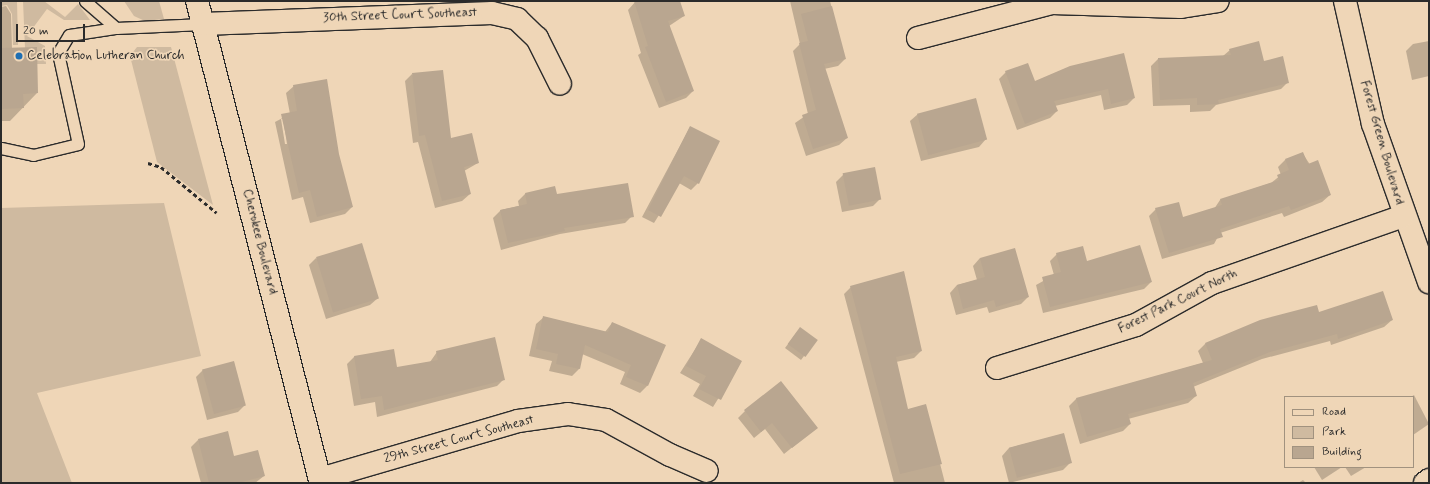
<!DOCTYPE html>
<style>
body{margin:0}
#map{position:relative;width:1430px;height:484px;overflow:hidden;background:#efd6b7;font-family:Mynerve,sans-serif}
div>[style]{position:absolute}
[style*='--x']{left:calc(var(--x)*1px);top:calc(var(--y)*1px);width:calc(var(--w)*1px);rotate:calc(var(--a)*1deg)}
.green>*{inset:0;background:#cfbaa0}
.shadow>*{inset:0;background:#0003}
.building>*{inset:0;background:#b9a690;transform-origin:0 0}
.path>*{height:2.5px;margin-top:-1.25px;transform-origin:0;background:repeating-linear-gradient(90deg,#2b2b2b 0 4px,transparent 0 7px)}
.roads{filter:drop-shadow(1px 0 #2b2b2b) drop-shadow(-1px 0 #2b2b2b) drop-shadow(0 1px #2b2b2b) drop-shadow(0 -1px #2b2b2b)}
.service>*{height:11px;margin:-5.5px;padding:0 5.5px;transform-origin:5.5px;border-radius:5.5px;background:#efd6b7}
.minor>*{height:22px;margin:-11px;padding:0 11px;transform-origin:11px;border-radius:11px;background:#efd6b7}
.dots>*{width:11px;height:11px;translate:-50% -50%;box-sizing:border-box;border:2px solid #efd6b7;border-radius:50%}
span{translate:-50% -50%;white-space:nowrap;text-align:center;line-height:1.15;-webkit-text-stroke:3.5px #efd6b7;paint-order:stroke}
.street-label{font-size:13px;color:#2b2b2b}
.poi-label{font-size:13px;color:#2b2b2b}
.left{translate:0 -50%;text-align:left}
.frame{position:absolute;inset:0;border:2px solid #2b2b2b;pointer-events:none}
.legend{position:absolute;left:1284px;top:396px;width:130px;height:72px;box-sizing:border-box;background:#efd6b7;border:1px solid #a1927f;margin:0;padding:5px 7px;list-style:none;font-size:12px;color:#2b2b2b}
.legend li{display:flex;align-items:center;gap:8px;height:20px}
.legend b{width:20px;border:1px solid #a1927f}
.scale{position:absolute;left:16px;top:24px;width:69px;height:18px;box-sizing:border-box;border:2px solid #2b2b2b;border-top:0;padding-left:5px;font-size:12px;line-height:14px;white-space:nowrap;color:#2b2b2b;-webkit-text-stroke:3px #efd6b7;paint-order:stroke}
</style>
<div id="map">
<div class="green">
<i style="clip-path:polygon(1px 1px,17px 1px,18px 45px,13px 45px,12px 14px,7px 5px,1px 6px)"></i>
<i style="clip-path:polygon(23px 1px,44px 1px,65px 17px,78px 4px,90px 20px,64px 20px,47px 9px,27px 36px,45px 46px,46px 64px,37px 64px,25px 48px)"></i>
<i style="clip-path:polygon(124px 1px,159px 1px,164px 19px,145px 21px,134px 16px)"></i>
<i style="clip-path:polygon(137px 47px,171px 47px,213px 205px,157px 162px,130px 56px)"></i>
<i style="clip-path:polygon(164px 203px,201px 356px,37px 393px,72px 483px,1px 483px,1px 208px)"></i>
</div>
<div class="shadow">
<i style="clip-path:polygon(636px 1px,679px 1px,684px 16px,669px 26px,693px 91px,686px 98px,659px 108px,638px 55px,641px 53px,628px 10px)"></i>
<i style="clip-path:polygon(790px 1px,830px 1px,845px 59px,838px 66px,824px 69px,847px 138px,839px 145px,806px 156px,795px 123px,808px 114px,793px 51px,800px 44px)"></i>
<i style="clip-path:polygon(6px 6px,11px 14px,12px 49px,37px 93px,10px 121px,1px 121px,1px 7px)"></i>
<i style="clip-path:polygon(1429px 41px,1429px 76px,1412px 80px,1406px 51px,1413px 44px)"></i>
<i style="clip-path:polygon(1230px 50px,1263px 62px,1288px 82px,1281px 89px,1216px 105px,1210px 111px,1190px 112px,1190px 105px,1153px 106px,1151px 66px,1158px 59px,1223px 56px)"></i>
<i style="clip-path:polygon(1070px 67px,1134px 98px,1127px 105px,1104px 110px,1101px 95px,1055px 106px,1057px 111px,1050px 118px,1017px 130px,999px 79px,1006px 72px,1035px 82px)"></i>
<i style="clip-path:polygon(412px 74px,450px 139px,478px 163px,464px 171px,470px 194px,462px 201px,435px 208px,418px 142px,413px 143px,405px 81px)"></i>
<i style="clip-path:polygon(evenodd,294px 86px,338px 154px,352px 207px,345px 214px,310px 223px,303px 197px,292px 200px,275px 122px,290px 114px,286px 93px,294px 86px,281px 119px,283px 119px,287px 144px,285px 144px,281px 119px)"></i>
<i style="clip-path:polygon(918px 114px,986px 139px,979px 147px,921px 161px,910px 121px)"></i>
<i style="clip-path:polygon(690px 127px,698px 183px,691px 190px,679px 183px,654px 223px,642px 217px)"></i>
<i style="clip-path:polygon(1303px 154px,1330px 195px,1322px 202px,1284px 217px,1282px 213px,1220px 233px,1214px 244px,1162px 259px,1149px 216px,1156px 209px,1182px 218px,1214px 209px,1220px 200px,1271px 183px,1281px 175px,1278px 167px,1285px 160px)"></i>
<i style="clip-path:polygon(843px 175px,880px 199px,873px 206px,842px 212px,836px 182px)"></i>
<i style="clip-path:polygon(525px 194px,556px 195px,632px 216px,625px 223px,560px 234px,501px 250px,493px 218px,501px 210px,519px 206px,518px 201px)"></i>
<i style="clip-path:polygon(1057px 254px,1086px 262px,1151px 282px,1144px 289px,1043px 313px,1036px 285px,1054px 275px,1050px 261px)"></i>
<i style="clip-path:polygon(316px 258px,378px 298px,370px 305px,326px 319px,309px 265px)"></i>
<i style="clip-path:polygon(980px 258px,1028px 297px,1021px 304px,989px 313px,987px 307px,956px 315px,950px 293px,957px 285px,977px 280px,973px 266px)"></i>
<i style="clip-path:polygon(851px 287px,921px 351px,914px 358px,896px 362px,907px 410px,925px 405px,945px 483px,894px 483px,844px 294px)"></i>
<i style="clip-path:polygon(1318px 314px,1392px 320px,1384px 327px,1331px 345px,1330px 341px,1262px 359px,1193px 387px,1196px 396px,1188px 403px,1128px 419px,1130px 424px,1123px 431px,1080px 444px,1069px 406px,1076px 399px,1203px 363px,1198px 351px,1205px 344px,1260px 321px)"></i>
<i style="clip-path:polygon(544px 317px,605px 332px,612px 323px,664px 346px,647px 386px,640px 393px,620px 384px,625px 372px,582px 354px,579px 369px,572px 376px,549px 371px,552px 361px,529px 356px,536px 324px)"></i>
<i style="clip-path:polygon(797px 332px,804px 356px,801px 360px,785px 348px)"></i>
<i style="clip-path:polygon(701px 340px,741px 362px,713px 407px,693px 396px,700px 384px,680px 373px)"></i>
<i style="clip-path:polygon(393px 350px,396px 368px,430px 362px,437px 352px,504px 379px,497px 386px,377px 417px,375px 402px,354px 406px,347px 364px,354px 357px)"></i>
<i style="clip-path:polygon(203px 370px,245px 405px,238px 412px,207px 420px,196px 377px)"></i>
<i style="clip-path:polygon(1414px 395px,1429px 424px,1413px 435px,1411px 397px)"></i>
<i style="clip-path:polygon(745px 411px,816px 428px,784px 454px,765px 429px,754px 438px,738px 418px)"></i>
<i style="clip-path:polygon(1063px 434px,1070px 463px,1063px 470px,1009px 483px,1002px 456px,1009px 448px)"></i>
<i style="clip-path:polygon(198px 440px,233px 457px,264px 476px,255px 483px,201px 483px,191px 447px)"></i>
<i style="clip-path:polygon(1314px 467px,1342px 467px,1322px 480px)"></i>
<i style="clip-path:polygon(1345px 467px,1366px 467px,1351px 476px)"></i>
<i style="clip-path:polygon(1303px 480px,1306px 483px,1298px 483px)"></i>
</div>
<div class="building">
<i style="clip-path:polygon(634px 1px,680px 1px,685px 16px,668px 21px,694px 91px,666px 102px,645px 47px,648px 46px)"></i>
<i style="clip-path:polygon(832px 6px,846px 59px,824px 64px,848px 138px,813px 149px,802px 115px,816px 110px,799px 43px,808px 41px,801px 14px)"></i>
<i style="clip-path:polygon(1259px 41px,1264px 61px,1283px 56px,1289px 83px,1218px 100px,1219px 104px,1197px 105px,1197px 98px,1160px 100px,1158px 58px,1231px 55px,1229px 49px)"></i>
<i style="clip-path:polygon(37px 47px,38px 93px,23px 94px,24px 108px,1px 109px,1px 48px)"></i>
<i style="clip-path:polygon(1124px 53px,1135px 98px,1111px 104px,1108px 89px,1054px 101px,1058px 111px,1025px 124px,1005px 71px,1028px 63px,1035px 81px,1070px 66px)"></i>
<i style="clip-path:polygon(443px 70px,451px 138px,472px 133px,479px 163px,464px 167px,471px 194px,442px 201px,425px 135px,419px 136px,412px 73px)"></i>
<i style="clip-path:polygon(327px 79px,339px 154px,353px 207px,317px 217px,310px 190px,299px 193px,281px 114px,297px 111px,293px 85px)"></i>
<i style="left:976px;top:98px;width:43px;height:61px;rotate:75deg"></i>
<i style="clip-path:polygon(690px 126px,720px 141px,699px 184px,684px 176px,661px 217px,648px 210px)"></i>
<i style="clip-path:polygon(1303px 152px,1308px 164px,1318px 160px,1331px 195px,1291px 210px,1289px 206px,1220px 229px,1223px 237px,1169px 253px,1155px 208px,1179px 202px,1183px 217px,1222px 205px,1220px 199px,1279px 180px,1277px 175px,1289px 170px,1285px 159px)"></i>
<i style="left:875px;top:167px;width:33px;height:33px;rotate:79deg"></i>
<i style="clip-path:polygon(628px 183px,634px 217px,564px 228px,565px 231px,508px 243px,500px 210px,527px 204px,525px 193px,555px 186px,557px 194px)"></i>
<i style="left:362px;top:243px;width:58px;height:48px;rotate:73deg"></i>
<i style="clip-path:polygon(1140px 245px,1152px 282px,1050px 307px,1042px 277px,1061px 272px,1056px 253px,1083px 246px,1087px 261px)"></i>
<i style="clip-path:polygon(1015px 248px,1029px 297px,996px 307px,994px 300px,963px 309px,957px 285px,985px 277px,980px 258px)"></i>
<i style="clip-path:polygon(904px 271px,922px 351px,896px 357px,908px 409px,926px 404px,942px 464px,900px 474px,850px 286px)"></i>
<i style="clip-path:polygon(1383px 291px,1393px 320px,1338px 339px,1337px 334px,1270px 352px,1193px 383px,1197px 396px,1128px 414px,1131px 424px,1087px 437px,1076px 398px,1212px 360px,1205px 343px,1260px 320px,1317px 305px,1319px 312px)"></i>
<i style="clip-path:polygon(543px 316px,608px 332px,612px 322px,666px 345px,648px 386px,626px 377px,631px 365px,585px 345px,580px 369px,556px 364px,558px 354px,536px 349px)"></i>
<i style="left:800px;top:327px;width:22px;height:21px;rotate:36deg"></i>
<i style="clip-path:polygon(495px 337px,505px 380px,384px 410px,382px 396px,361px 399px,354px 356px,394px 349px,397px 367px,438px 360px,436px 351px)"></i>
<i style="clip-path:polygon(701px 338px,742px 361px,721px 400px,699px 389px,706px 376px,686px 366px)"></i>
<i style="left:234px;top:361px;width:46px;height:33px;rotate:75deg"></i>
<i style="clip-path:polygon(781px 381px,818px 428px,792px 448px,772px 423px,761px 432px,744px 410px)"></i>
<i style="clip-path:polygon(228px 431px,234px 456px,258px 450px,265px 476px,238px 483px,209px 483px,198px 439px)"></i>
<i style="left:1064px;top:433px;width:31px;height:57px;rotate:75deg"></i>
</div>
<div class="path">
<i style="--x:148;--y:163;--w:14;--a:17"></i>
<i style="--x:161;--y:167;--w:72;--a:39.4"></i>
</div>
<div class="roads">
<div class="service">
<i style="--x:85;--y:1;--w:41;--a:41.1"></i>
<i style="--x:116;--y:28;--w:87;--a:-2.6"></i>
<i style="--x:1;--y:148;--w:33;--a:12"></i>
<i style="--x:33;--y:155;--w:46;--a:-13.7"></i>
<i style="--x:78;--y:144;--w:93;--a:-102.4"></i>
<i style="--x:58;--y:53;--w:21;--a:-59"></i>
<i style="--x:69;--y:35;--w:48;--a:-8.5"></i>
</div>
<div class="minor">
<i style="--x:197;--y:1;--w:498;--a:75.6"></i>
<i style="--x:1345;--y:1;--w:126;--a:77.2"></i>
<i style="--x:1373;--y:124;--w:168;--a:70.5"></i>
<i style="--x:203;--y:24;--w:289;--a:-2.2"></i>
<i style="--x:492;--y:13;--w:26;--a:13"></i>
<i style="--x:517;--y:19;--w:28;--a:44"></i>
<i style="--x:537;--y:38;--w:51;--a:63.4"></i>
<i style="--x:918;--y:38;--w:138;--a:-14.6"></i>
<i style="--x:1052;--y:3;--w:129;--a:1.8"></i>
<i style="--x:1181;--y:7;--w:37;--a:-9"></i>
<i style="--x:997;--y:368;--w:145;--a:-17.2"></i>
<i style="--x:1136;--y:325;--w:87;--a:-28.9"></i>
<i style="--x:1212;--y:283;--w:202;--a:-19.3"></i>
<i style="--x:320;--y:479;--w:206;--a:-16.3"></i>
<i style="--x:518;--y:421;--w:50;--a:-8"></i>
<i style="--x:568;--y:414;--w:38;--a:9"></i>
<i style="--x:606;--y:420;--w:73;--a:28.7"></i>
<i style="--x:670;--y:455;--w:40;--a:23.4"></i>
<i style="--x:1425;--y:483;--w:5;--a:-37"></i>
</div>
</div>
<div class="dots">
<i style="left:19px;top:56px;background:#1f6fb2"></i>
</div>
<div class="street-label">
<span style="left:400px;top:16px;rotate:-2deg">30th Street Court Southeast</span>
<span style="left:1381px;top:143px;rotate:74deg">Forest Green Boulevard</span>
<span style="left:259px;top:242px;rotate:76deg">Cherokee Boulevard</span>
<span style="left:1178px;top:302px;rotate:-26deg">Forest Park Court North</span>
<span style="left:459px;top:440px;rotate:-15deg">29th Street Court Southeast</span>
</div>
<div class="poi-label">
<span class="left" style="left:27px;top:56px">Celebration Lutheran Church</span>
</div>
<div class="frame"></div>
<ul class="legend">
<li><b style="height:5px;background:#efd6b7"></b>Road</li>
<li><b style="height:11px;background:#cfbaa0"></b>Park</li>
<li><b style="height:11px;background:#b9a690"></b>Building</li>
</ul>
<div class="scale">20 m</div>
</div>
